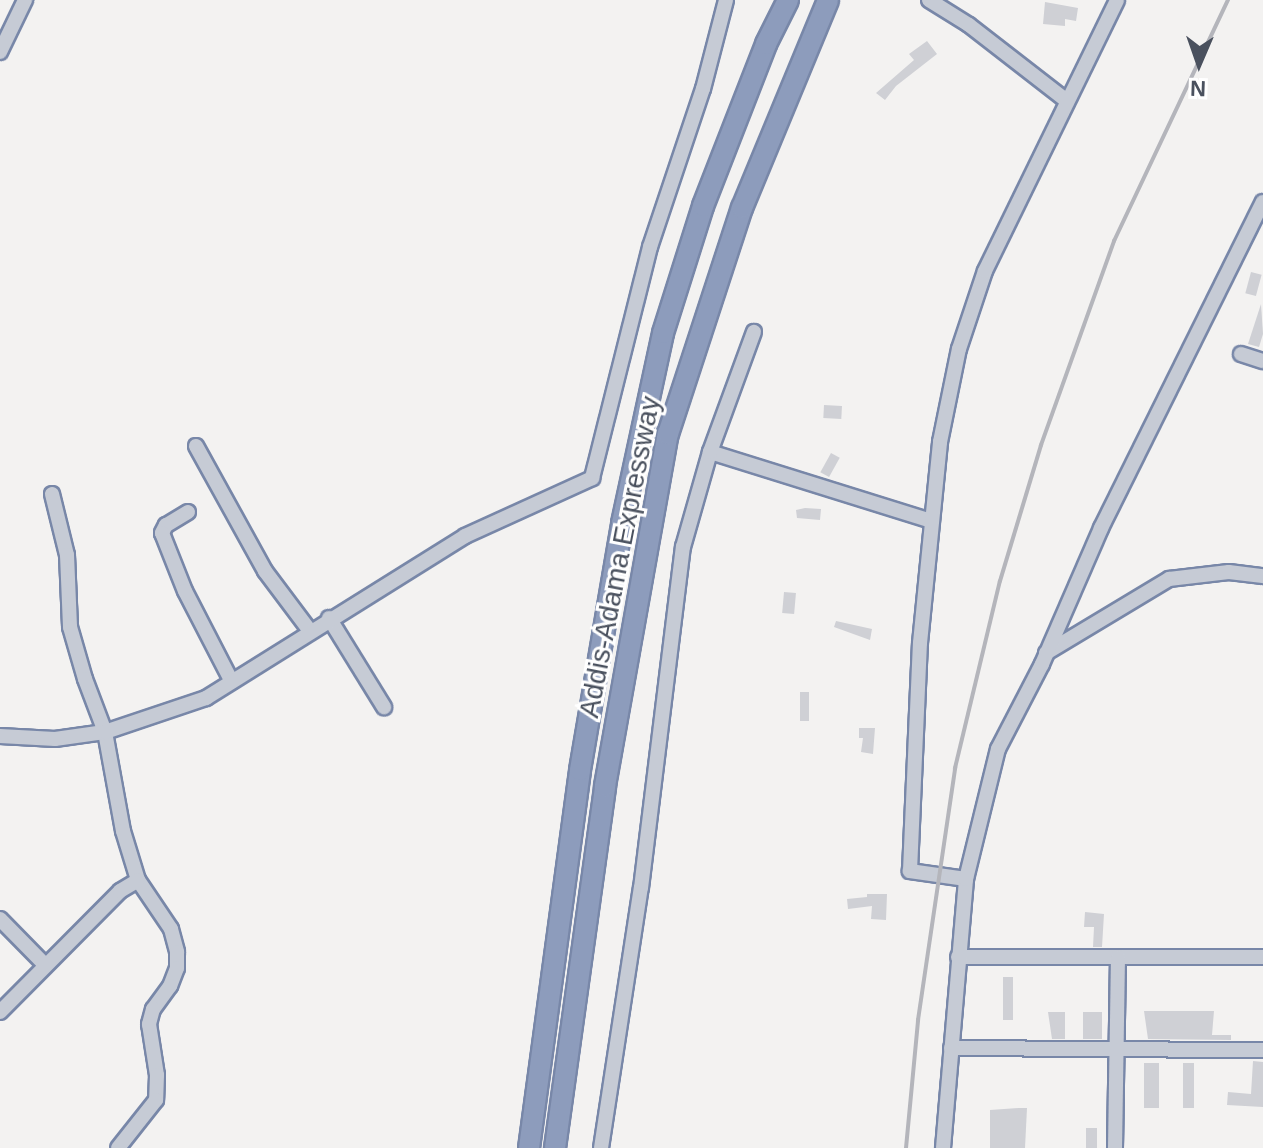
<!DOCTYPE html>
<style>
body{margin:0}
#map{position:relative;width:1263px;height:1148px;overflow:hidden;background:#f3f2f1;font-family:Arial,sans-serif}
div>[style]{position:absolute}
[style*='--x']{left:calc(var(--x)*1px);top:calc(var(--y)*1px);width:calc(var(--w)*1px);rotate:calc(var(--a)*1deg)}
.building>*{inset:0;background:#cfd0d5;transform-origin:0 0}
.roads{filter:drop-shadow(2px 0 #7887a8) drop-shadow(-2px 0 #7887a8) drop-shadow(0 2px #7887a8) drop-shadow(0 -2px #7887a8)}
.minor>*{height:14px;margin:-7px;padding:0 7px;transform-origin:7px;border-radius:7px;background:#c6cbd5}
.highway>*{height:20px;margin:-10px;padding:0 10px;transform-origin:10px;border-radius:10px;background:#8d9cbc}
.rail>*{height:4px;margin:-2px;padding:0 2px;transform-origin:2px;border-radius:2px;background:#b4b5bb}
span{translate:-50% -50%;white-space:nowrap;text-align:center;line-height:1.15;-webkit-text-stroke:6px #fff;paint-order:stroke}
.street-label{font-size:28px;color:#4a515e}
.north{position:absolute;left:1159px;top:24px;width:80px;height:80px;-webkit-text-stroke:6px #fff;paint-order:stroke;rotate:182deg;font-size:22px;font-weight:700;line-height:32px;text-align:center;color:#4a515e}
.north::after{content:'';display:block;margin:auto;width:28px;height:36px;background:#4a515e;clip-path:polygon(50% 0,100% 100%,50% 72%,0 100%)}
</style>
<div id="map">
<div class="building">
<i style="clip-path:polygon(1045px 2px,1078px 8px,1076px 21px,1065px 19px,1065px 26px,1043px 24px)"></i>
<i style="clip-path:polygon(927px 41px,937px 54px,896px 86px,885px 100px,876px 93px,914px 60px,909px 54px)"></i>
<i style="left:1251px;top:272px;width:11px;height:22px;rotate:15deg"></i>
<i style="clip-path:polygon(1261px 304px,1263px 334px,1259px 347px,1248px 344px)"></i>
<i style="left:824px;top:405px;width:18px;height:13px;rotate:3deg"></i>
<i style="left:831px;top:453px;width:10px;height:22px;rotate:29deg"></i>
<i style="clip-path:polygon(805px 508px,821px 509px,820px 520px,797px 518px,796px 510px)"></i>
<i style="left:784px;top:592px;width:12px;height:21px;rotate:5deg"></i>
<i style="clip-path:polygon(836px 621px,872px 629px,870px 640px,834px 627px)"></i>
<i style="left:800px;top:692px;width:9px;height:29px"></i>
<i style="clip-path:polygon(859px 728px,875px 728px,873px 754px,861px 752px,863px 738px,859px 738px)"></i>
<i style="clip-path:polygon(867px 894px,887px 894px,886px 920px,871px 919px,872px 906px,848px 909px,847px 899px,867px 897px)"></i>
<i style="clip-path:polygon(1085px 912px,1104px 914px,1102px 947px,1093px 947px,1094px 927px,1084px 927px)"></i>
<i style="left:1003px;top:977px;width:10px;height:43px"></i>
<i style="clip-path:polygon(1144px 1011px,1214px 1011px,1212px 1035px,1231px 1035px,1231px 1040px,1148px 1039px)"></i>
<i style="clip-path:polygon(1048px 1012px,1065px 1012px,1065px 1039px,1052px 1039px)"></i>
<i style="left:1083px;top:1012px;width:19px;height:27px"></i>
<i style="clip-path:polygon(1253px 1061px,1263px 1062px,1263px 1107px,1227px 1105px,1228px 1092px,1251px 1094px)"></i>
<i style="left:1144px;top:1063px;width:15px;height:45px"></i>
<i style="left:1183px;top:1063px;width:11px;height:45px"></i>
<i style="clip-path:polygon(1018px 1108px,1027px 1108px,1025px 1148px,990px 1148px,990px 1110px)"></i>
<i style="left:1086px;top:1128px;width:11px;height:20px"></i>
</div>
<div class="roads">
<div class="minor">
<i style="--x:929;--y:0;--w:47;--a:32"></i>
<i style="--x:969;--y:25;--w:124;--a:37.8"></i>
<i style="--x:0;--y:52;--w:58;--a:-64.3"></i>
<i style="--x:1241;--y:354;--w:23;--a:18"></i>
<i style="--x:196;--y:446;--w:143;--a:61.1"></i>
<i style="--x:265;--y:571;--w:75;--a:53.1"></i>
<i style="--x:710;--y:452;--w:232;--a:17.3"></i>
<i style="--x:52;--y:494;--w:63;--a:76.2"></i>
<i style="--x:67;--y:555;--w:72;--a:87.6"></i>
<i style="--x:70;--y:627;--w:54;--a:73.9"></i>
<i style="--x:85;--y:679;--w:57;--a:69.3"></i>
<i style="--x:105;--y:732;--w:101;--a:79.7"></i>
<i style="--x:123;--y:831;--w:51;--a:73"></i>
<i style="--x:138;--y:880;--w:59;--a:56"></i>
<i style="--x:171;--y:929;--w:24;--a:75"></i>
<i style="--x:177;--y:952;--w:16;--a:90"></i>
<i style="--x:177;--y:968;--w:19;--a:111"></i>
<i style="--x:170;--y:986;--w:29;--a:126"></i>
<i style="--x:153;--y:1009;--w:16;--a:105"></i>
<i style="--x:149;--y:1024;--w:52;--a:81.1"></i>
<i style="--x:157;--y:1075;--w:25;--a:92"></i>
<i style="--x:156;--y:1100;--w:61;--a:128.4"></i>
<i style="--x:188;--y:512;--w:26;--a:149"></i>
<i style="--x:166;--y:525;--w:9;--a:117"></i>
<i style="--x:162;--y:533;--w:62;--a:68.4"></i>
<i style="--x:185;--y:591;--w:102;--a:62.7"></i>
<i style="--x:329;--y:618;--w:105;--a:58.3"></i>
<i style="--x:1046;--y:653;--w:144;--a:-31"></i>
<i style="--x:1169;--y:579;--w:60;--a:-6.7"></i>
<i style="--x:1229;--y:572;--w:34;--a:7"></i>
<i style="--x:0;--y:736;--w:55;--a:3.1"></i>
<i style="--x:55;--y:739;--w:50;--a:-8"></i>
<i style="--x:105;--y:732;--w:107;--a:-18.6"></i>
<i style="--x:206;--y:698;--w:305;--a:-32"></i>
<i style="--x:465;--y:536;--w:140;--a:-24.5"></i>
<i style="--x:592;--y:478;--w:238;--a:-75.9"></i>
<i style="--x:650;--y:247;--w:167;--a:-71.5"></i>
<i style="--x:703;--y:89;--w:92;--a:-75.5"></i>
<i style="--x:966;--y:879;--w:57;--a:-171.9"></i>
<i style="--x:910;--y:871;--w:228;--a:-87.5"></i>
<i style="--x:920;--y:643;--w:202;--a:-84.3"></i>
<i style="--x:940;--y:442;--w:95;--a:-78.5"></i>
<i style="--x:959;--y:349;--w:82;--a:-71.6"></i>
<i style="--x:985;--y:271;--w:301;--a:-64"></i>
<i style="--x:0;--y:919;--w:64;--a:45.6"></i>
<i style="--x:958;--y:957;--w:305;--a:0"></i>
<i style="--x:0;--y:1012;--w:170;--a:-45.2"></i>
<i style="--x:120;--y:891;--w:21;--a:-31"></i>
<i style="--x:951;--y:1048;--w:312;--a:0.4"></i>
<i style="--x:601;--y:1148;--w:263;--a:-81.3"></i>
<i style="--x:641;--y:888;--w:344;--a:-83"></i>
<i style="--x:683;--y:547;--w:99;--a:-74.1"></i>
<i style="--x:710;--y:452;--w:128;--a:-69.9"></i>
<i style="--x:943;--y:1148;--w:270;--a:-85.1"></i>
<i style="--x:966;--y:879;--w:134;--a:-76.2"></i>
<i style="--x:998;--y:749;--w:96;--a:-62.6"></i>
<i style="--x:1042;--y:664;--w:148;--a:-66.5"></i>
<i style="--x:1101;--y:528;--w:364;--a:-63.6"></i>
<i style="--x:1115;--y:1148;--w:191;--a:-89.1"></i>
</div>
<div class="highway">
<i style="--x:529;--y:1148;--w:381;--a:-82.3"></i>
<i style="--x:580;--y:770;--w:251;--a:-80.3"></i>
<i style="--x:622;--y:523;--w:194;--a:-77.8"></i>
<i style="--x:663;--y:333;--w:133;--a:-72.5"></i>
<i style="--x:703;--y:206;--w:174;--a:-68.7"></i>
<i style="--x:766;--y:44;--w:49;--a:-63.4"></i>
<i style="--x:555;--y:1148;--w:365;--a:-82.1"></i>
<i style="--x:605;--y:786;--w:358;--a:-79.9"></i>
<i style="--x:668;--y:434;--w:238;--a:-71.9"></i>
<i style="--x:742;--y:208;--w:225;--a:-67.5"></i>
</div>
</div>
<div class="rail">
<i style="--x:906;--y:1148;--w:129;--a:-84.6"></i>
<i style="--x:918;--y:1020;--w:255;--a:-81.6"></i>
<i style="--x:955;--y:768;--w:192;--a:-76.5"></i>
<i style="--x:1000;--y:581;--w:142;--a:-73.2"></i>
<i style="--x:1041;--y:445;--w:217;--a:-70.3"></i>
<i style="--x:1114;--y:241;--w:267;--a:-64.7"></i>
</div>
<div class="street-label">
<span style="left:620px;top:557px;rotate:-79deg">Addis-Adama Expressway</span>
</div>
<div class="north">N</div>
</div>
